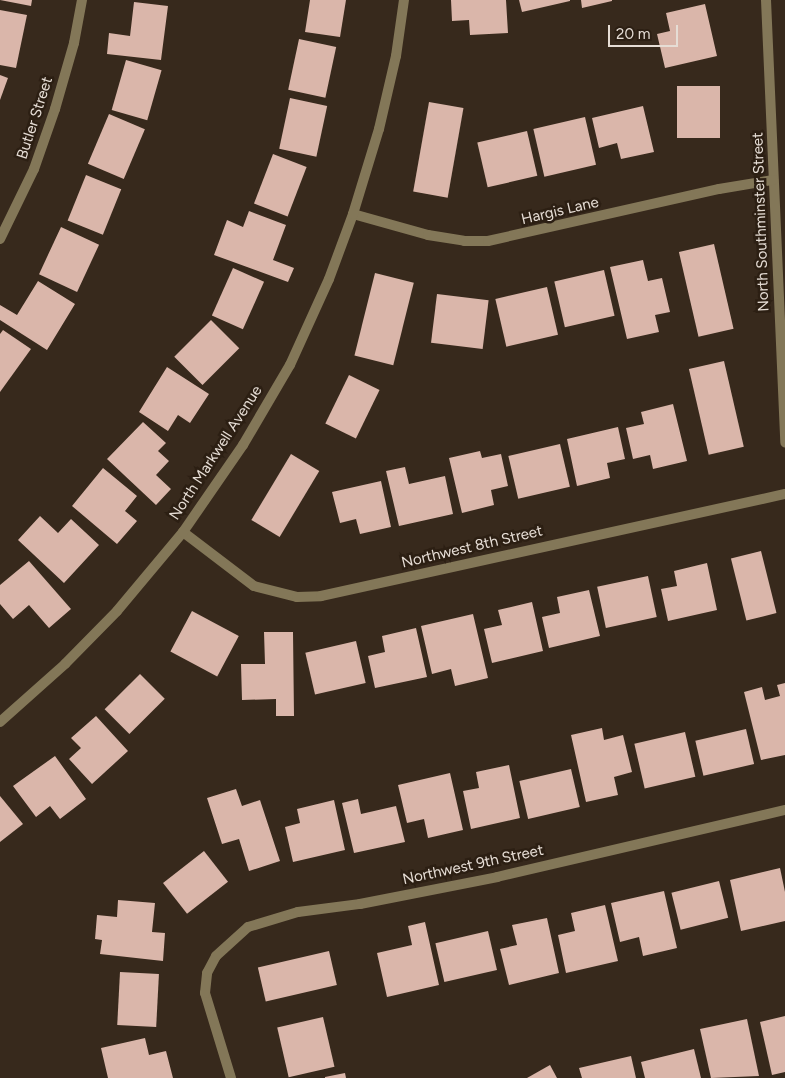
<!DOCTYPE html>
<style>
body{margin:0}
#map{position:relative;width:785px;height:1078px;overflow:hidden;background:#37291c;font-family:Figtree,sans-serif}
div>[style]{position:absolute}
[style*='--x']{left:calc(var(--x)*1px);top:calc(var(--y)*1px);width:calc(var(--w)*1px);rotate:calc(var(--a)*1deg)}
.building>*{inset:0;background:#dab6aa;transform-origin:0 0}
.street>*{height:10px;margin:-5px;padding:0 5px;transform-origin:5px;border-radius:5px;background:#837758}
span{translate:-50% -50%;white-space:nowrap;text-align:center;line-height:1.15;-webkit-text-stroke:5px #2c1f13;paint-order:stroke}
.street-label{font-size:15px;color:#e6ddd5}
.scale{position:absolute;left:608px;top:25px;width:70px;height:22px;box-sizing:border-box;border:2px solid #e6ddd5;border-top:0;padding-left:6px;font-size:15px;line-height:18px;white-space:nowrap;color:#e6ddd5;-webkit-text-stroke:4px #2c1f13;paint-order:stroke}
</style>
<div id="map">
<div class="building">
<i style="clip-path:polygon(0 0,32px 0,31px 6px)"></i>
<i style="clip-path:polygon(310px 0,346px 0,340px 37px,305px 32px)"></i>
<i style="clip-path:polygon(451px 0,506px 0,508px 33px,470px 35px,469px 20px,452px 21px)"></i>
<i style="clip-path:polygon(519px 0,570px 0,570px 1px,522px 12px)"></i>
<i style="clip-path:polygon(581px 0,612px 0,612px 1px,582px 8px)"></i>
<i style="clip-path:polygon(134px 2px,168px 6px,161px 60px,107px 54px,109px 33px,130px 36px)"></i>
<i style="clip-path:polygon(705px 4px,717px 56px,665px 68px,657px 34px,670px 31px,666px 13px)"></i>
<i style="clip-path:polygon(0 10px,27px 15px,16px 68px,0 65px)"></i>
<i style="left:299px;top:39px;width:38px;height:52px;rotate:12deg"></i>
<i style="left:126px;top:60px;width:37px;height:52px;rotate:16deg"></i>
<i style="clip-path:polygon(0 75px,8px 78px,0 100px)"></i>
<i style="left:677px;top:86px;width:43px;height:52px"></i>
<i style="left:290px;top:98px;width:38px;height:52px;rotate:12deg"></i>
<i style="left:429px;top:102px;width:35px;height:91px;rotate:10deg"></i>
<i style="clip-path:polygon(643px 106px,654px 152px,621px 159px,617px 143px,599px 148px,592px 118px)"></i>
<i style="left:109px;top:114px;width:39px;height:54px;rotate:23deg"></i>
<i style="left:585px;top:117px;width:49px;height:53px;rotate:77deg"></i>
<i style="left:527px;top:131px;width:46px;height:51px;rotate:77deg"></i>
<i style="left:273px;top:154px;width:36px;height:53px;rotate:21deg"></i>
<i style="left:86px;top:175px;width:38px;height:49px;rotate:22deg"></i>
<i style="clip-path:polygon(249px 211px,286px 225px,273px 260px,294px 268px,288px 282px,214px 255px,227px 220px,243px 227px)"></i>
<i style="left:61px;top:227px;width:42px;height:52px;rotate:25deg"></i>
<i style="left:714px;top:244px;width:87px;height:36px;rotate:77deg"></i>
<i style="clip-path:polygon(643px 260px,648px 281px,662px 278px,670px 312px,655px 315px,659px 332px,627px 339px,610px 267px)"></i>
<i style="left:233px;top:268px;width:34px;height:52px;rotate:24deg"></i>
<i style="left:604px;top:270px;width:47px;height:51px;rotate:77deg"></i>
<i style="left:375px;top:273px;width:40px;height:85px;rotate:14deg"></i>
<i style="clip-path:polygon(38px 281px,75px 304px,47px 350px,0 320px,0 305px,17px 315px)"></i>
<i style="left:547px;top:287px;width:49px;height:53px;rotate:77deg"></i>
<i style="left:437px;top:294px;width:52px;height:49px;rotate:7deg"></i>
<i style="left:211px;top:320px;width:40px;height:52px;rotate:45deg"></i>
<i style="clip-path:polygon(3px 330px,31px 349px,0 392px,0 334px)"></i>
<i style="left:724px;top:361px;width:88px;height:36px;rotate:77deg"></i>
<i style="clip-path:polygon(167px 367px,209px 394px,190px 423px,178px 415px,168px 431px,139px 412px)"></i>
<i style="left:349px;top:375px;width:34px;height:54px;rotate:26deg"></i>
<i style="clip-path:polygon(673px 404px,687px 461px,653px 469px,650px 455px,633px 459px,626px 428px,644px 424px,641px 412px)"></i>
<i style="clip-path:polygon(143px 422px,166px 443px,158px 451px,169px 461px,156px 475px,171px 489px,156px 505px,107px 459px)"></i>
<i style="clip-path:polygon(618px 427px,625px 459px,607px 463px,610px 478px,577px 486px,567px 439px)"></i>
<i style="left:560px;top:444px;width:44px;height:53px;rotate:77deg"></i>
<i style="clip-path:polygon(480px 451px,482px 458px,501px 454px,508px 486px,491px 490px,494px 505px,462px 513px,449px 458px)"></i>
<i style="left:291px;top:454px;width:33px;height:77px;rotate:31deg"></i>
<i style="clip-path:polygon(405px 467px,409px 484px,445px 476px,453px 514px,399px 526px,386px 471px)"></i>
<i style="clip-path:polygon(103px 468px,137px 496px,125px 511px,137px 521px,117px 544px,72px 506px)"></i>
<i style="clip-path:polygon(381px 481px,391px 527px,360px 534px,356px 519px,340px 523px,332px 492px)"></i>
<i style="clip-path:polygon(40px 516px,58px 533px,71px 519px,99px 545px,64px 583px,18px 540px)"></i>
<i style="left:761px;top:551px;width:64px;height:31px;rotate:76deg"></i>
<i style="clip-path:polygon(29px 561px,71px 609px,49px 628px,29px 605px,13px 619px,0 604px,0 585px)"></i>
<i style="clip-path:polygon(707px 563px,717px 610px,668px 621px,661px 589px,677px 586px,674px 571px)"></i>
<i style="left:648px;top:576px;width:42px;height:52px;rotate:78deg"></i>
<i style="clip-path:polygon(589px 590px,600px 636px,549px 648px,542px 617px,560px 613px,557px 597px)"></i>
<i style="clip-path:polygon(532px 602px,543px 651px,492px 663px,484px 629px,502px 625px,498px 610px)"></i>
<i style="left:192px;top:611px;width:53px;height:46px;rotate:28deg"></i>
<i style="clip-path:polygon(473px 614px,488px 678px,455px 686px,451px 669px,432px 674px,421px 626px)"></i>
<i style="clip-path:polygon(416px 628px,427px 677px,375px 688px,368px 656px,385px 652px,382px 636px)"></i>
<i style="clip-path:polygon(264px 632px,293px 632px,294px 716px,276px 716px,276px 699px,242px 700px,241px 664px,265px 664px)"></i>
<i style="left:356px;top:641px;width:43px;height:52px;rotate:77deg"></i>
<i style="left:140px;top:674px;width:35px;height:50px;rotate:45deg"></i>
<i style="clip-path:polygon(785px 683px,785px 755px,761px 760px,744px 692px,762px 687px,765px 700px,780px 696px,777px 685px)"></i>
<i style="clip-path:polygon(96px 716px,128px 751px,92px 784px,69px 759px,81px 748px,71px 738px)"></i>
<i style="clip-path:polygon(602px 728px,604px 740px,623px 735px,632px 772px,614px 777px,618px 795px,586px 802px,571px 735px)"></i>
<i style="left:746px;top:729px;width:36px;height:52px;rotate:77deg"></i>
<i style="left:685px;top:732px;width:46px;height:52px;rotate:77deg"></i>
<i style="clip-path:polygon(55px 756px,86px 799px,60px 819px,50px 806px,36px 817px,13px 786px)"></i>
<i style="clip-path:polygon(509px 765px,520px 818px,471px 829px,463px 791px,479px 788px,476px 772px)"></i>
<i style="left:571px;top:769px;width:39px;height:53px;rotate:77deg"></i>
<i style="clip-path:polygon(450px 773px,463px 830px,428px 838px,424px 819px,407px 823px,398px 785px)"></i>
<i style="clip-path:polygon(236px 789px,242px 806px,260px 800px,280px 861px,249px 871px,239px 839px,222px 844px,207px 798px)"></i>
<i style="clip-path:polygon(0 796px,23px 824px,0 842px)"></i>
<i style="clip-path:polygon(358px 799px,361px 814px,396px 806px,405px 842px,354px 853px,342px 803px)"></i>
<i style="clip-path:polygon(334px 800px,345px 850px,293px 862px,285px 827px,300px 823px,297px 809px)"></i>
<i style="left:204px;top:851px;width:39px;height:52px;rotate:52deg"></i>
<i style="clip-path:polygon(780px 868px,785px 892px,785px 921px,741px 931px,730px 880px)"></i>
<i style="left:719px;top:881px;width:38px;height:49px;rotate:76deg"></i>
<i style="clip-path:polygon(664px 891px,677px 948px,643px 956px,639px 937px,620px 942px,611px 903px)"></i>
<i style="clip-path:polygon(118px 900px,155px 903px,152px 932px,165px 933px,163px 961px,100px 954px,102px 940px,95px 939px,97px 915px,117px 917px)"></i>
<i style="clip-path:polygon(605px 905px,618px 961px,566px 973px,558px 935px,575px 931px,571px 913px)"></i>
<i style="clip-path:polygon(547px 918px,559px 973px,509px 985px,500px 949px,517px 945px,512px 925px)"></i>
<i style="clip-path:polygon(425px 922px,439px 985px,387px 997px,377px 953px,412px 945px,408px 926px)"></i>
<i style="left:488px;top:931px;width:40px;height:54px;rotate:77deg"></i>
<i style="left:329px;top:951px;width:35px;height:73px;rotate:77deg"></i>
<i style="left:120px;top:972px;width:39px;height:53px;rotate:3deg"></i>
<i style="clip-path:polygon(785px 1016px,785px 1072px,772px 1075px,760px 1022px)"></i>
<i style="left:323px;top:1017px;width:51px;height:47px;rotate:77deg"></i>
<i style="clip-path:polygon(747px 1019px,759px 1076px,711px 1078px,700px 1029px)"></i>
<i style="clip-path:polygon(145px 1038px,149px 1055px,166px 1051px,173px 1078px,108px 1078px,101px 1048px)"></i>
<i style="clip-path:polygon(694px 1049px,701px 1078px,645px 1078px,641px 1062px)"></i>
<i style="clip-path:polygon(631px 1056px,636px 1078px,582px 1078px,579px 1068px)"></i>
<i style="clip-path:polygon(550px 1065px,557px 1078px,527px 1078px)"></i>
<i style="clip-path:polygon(345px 1073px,346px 1078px,325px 1078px,325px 1077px)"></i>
</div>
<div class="street">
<i style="--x:766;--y:0;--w:443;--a:87.5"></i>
<i style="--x:353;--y:214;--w:78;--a:15.6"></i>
<i style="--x:428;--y:235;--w:36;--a:9"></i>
<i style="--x:464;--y:241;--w:24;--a:0"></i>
<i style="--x:488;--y:241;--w:237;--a:-12.7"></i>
<i style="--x:719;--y:189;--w:55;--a:-9.5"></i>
<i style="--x:0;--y:239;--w:78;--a:-64.1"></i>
<i style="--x:34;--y:169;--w:64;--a:-70.7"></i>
<i style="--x:55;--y:109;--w:69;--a:-73.9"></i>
<i style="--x:74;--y:43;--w:44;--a:-79.5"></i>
<i style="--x:183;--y:532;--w:89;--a:37.3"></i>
<i style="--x:254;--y:586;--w:44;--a:14.3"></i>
<i style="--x:297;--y:597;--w:24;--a:-2"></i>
<i style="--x:321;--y:596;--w:475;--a:-12.4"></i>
<i style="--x:0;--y:722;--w:87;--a:-41.7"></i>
<i style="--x:65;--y:664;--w:74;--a:-45.5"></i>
<i style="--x:117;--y:611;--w:103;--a:-50.1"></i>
<i style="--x:183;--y:532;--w:106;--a:-55.4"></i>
<i style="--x:243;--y:445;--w:93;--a:-59.6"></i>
<i style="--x:290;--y:365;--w:94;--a:-65.6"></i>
<i style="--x:329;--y:279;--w:69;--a:-69.7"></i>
<i style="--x:353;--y:214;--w:89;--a:-73"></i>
<i style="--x:379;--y:129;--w:75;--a:-76.9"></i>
<i style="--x:396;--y:56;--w:57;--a:-81.9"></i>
<i style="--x:231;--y:1078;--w:89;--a:-107"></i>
<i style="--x:205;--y:993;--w:20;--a:-84"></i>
<i style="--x:207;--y:973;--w:19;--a:-62"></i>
<i style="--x:216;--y:956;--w:43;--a:-42.2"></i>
<i style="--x:248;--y:927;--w:52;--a:-16.7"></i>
<i style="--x:298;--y:912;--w:63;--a:-7.4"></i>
<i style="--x:360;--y:904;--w:140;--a:-11.1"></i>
<i style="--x:497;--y:877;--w:296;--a:-13.1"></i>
</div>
<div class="street-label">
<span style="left:35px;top:118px;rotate:-72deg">Butler Street</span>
<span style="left:560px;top:211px;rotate:-13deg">Hargis Lane</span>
<span style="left:761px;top:222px;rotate:-92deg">North Southminster Street</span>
<span style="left:216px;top:453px;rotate:-57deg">North Markwell Avenue</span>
<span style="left:472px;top:547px;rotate:-13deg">Northwest 8th Street</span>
<span style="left:473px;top:865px;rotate:-12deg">Northwest 9th Street</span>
</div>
<div class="scale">20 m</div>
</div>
